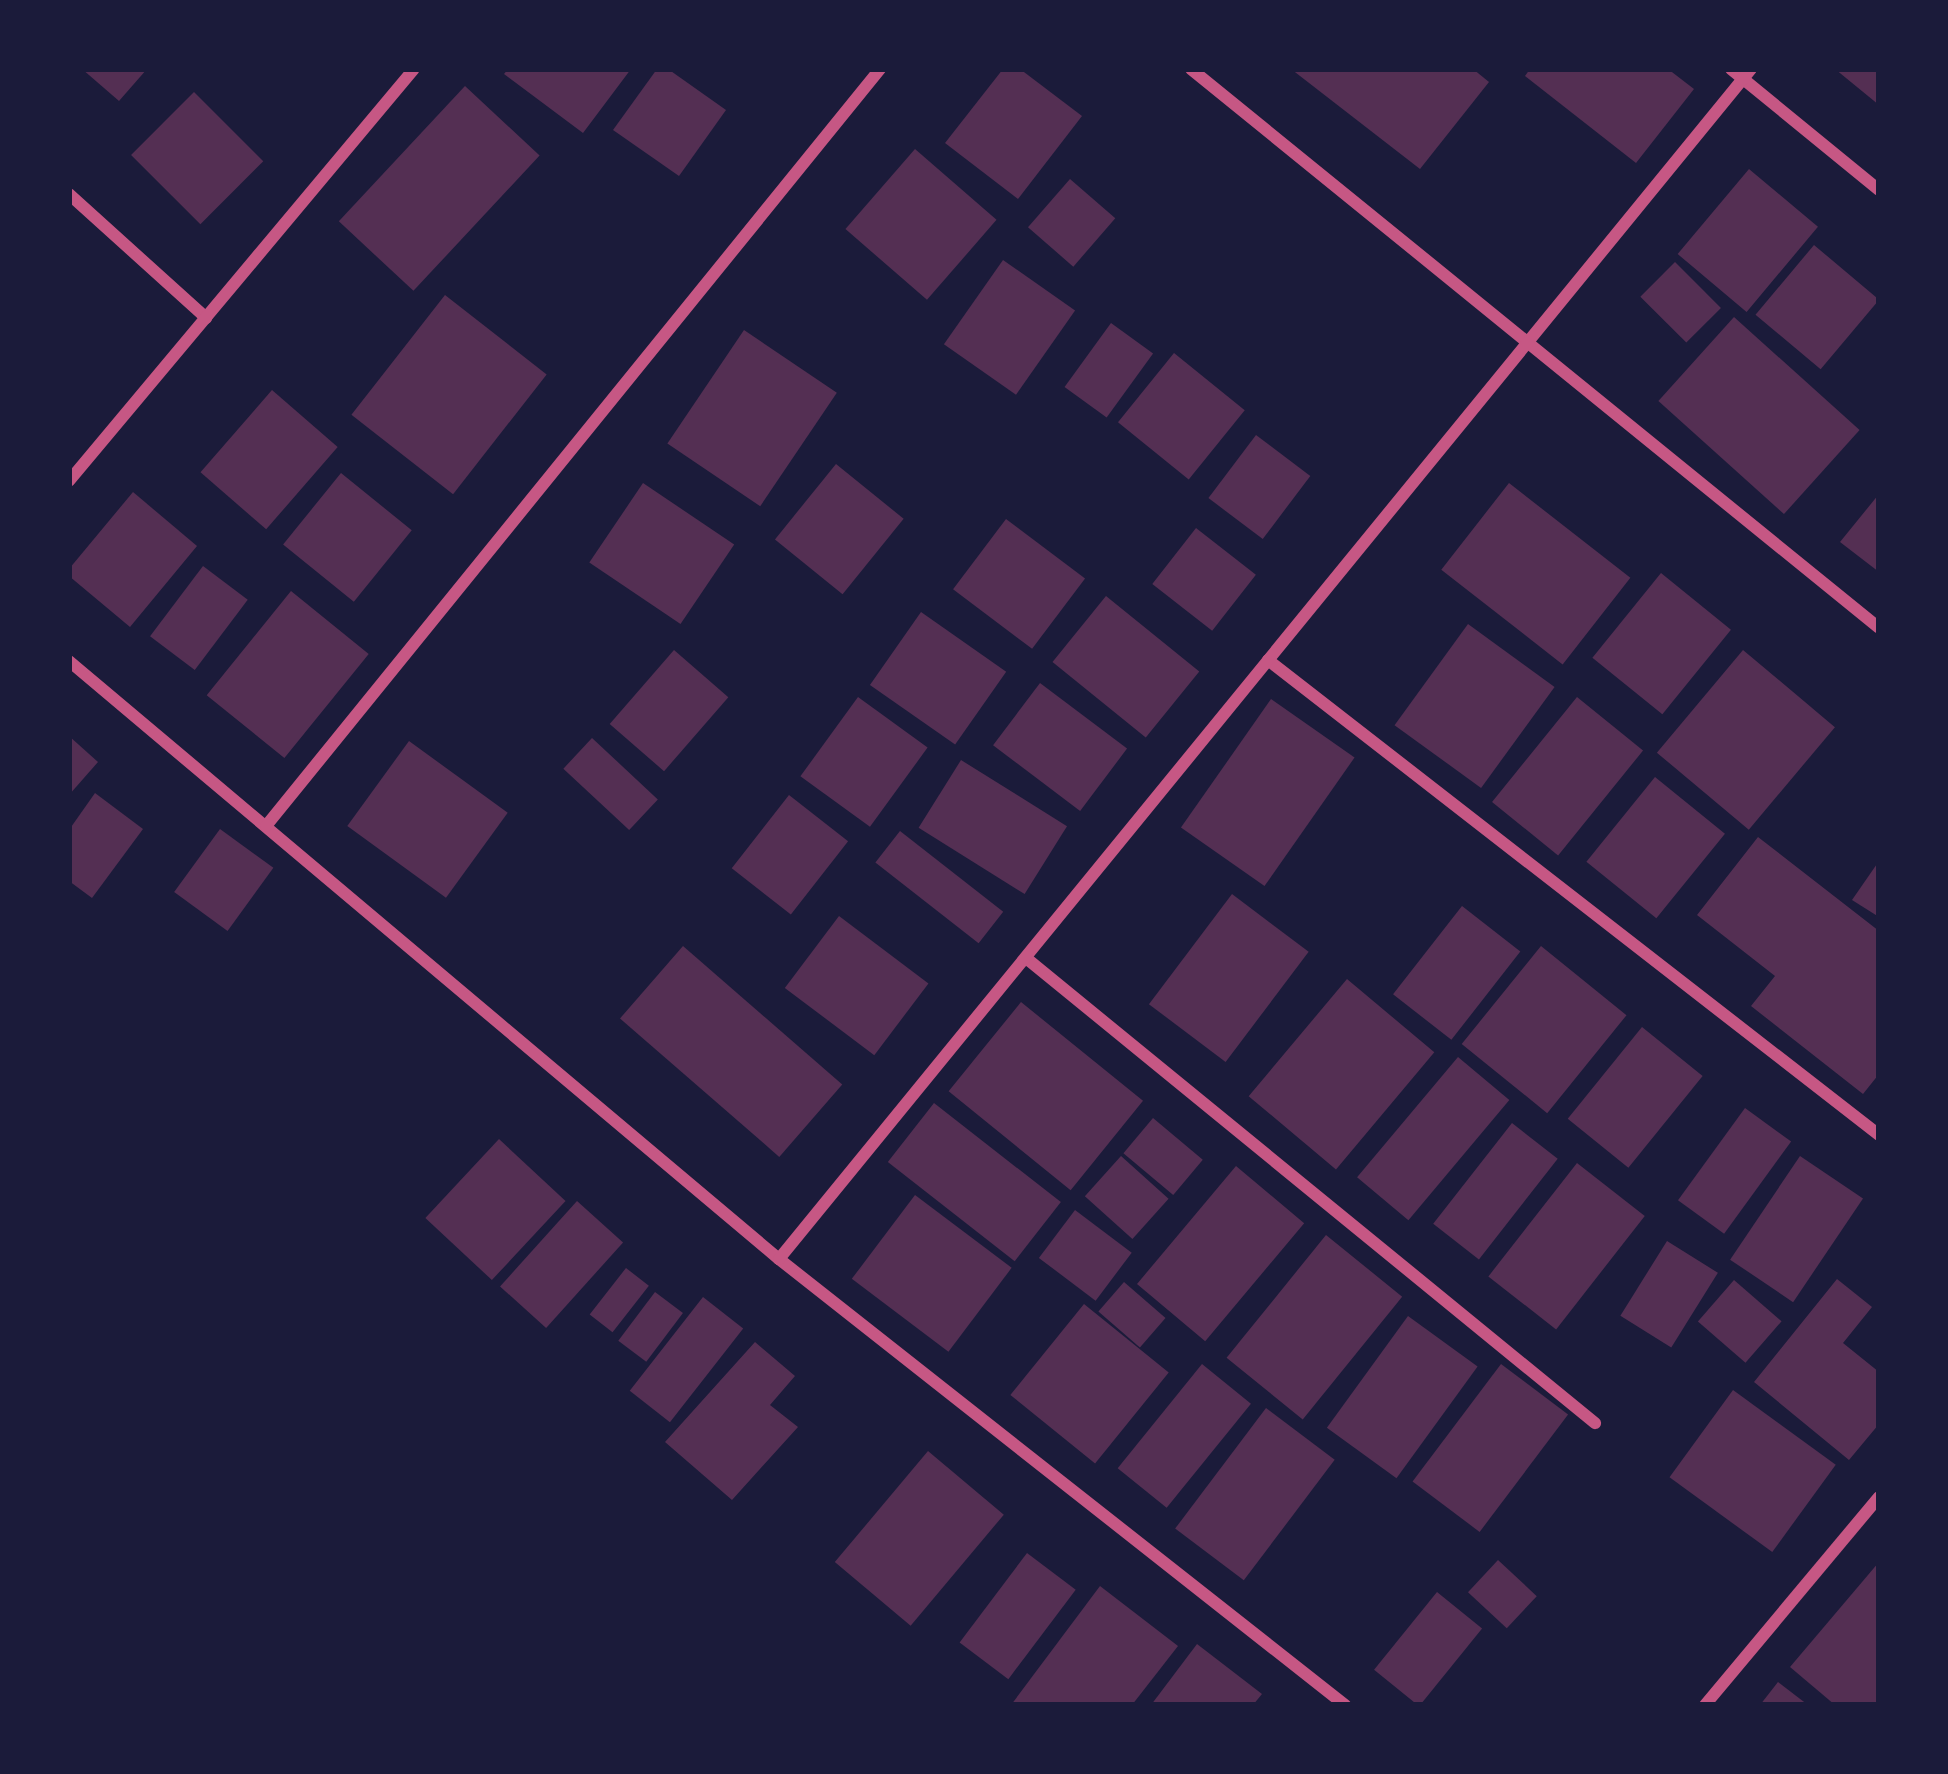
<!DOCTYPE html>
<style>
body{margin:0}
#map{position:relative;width:1948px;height:1774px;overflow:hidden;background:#1b1b3a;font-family:"DM Sans",sans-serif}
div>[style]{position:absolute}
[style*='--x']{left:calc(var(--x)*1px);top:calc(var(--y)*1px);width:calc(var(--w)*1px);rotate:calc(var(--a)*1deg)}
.building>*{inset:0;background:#542f53;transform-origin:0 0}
.minor>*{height:12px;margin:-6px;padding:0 6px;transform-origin:6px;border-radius:6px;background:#c65784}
span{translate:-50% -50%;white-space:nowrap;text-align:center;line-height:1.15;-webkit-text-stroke:9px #1b1b3a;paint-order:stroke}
.frame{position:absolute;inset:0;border:72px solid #1b1b3a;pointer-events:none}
</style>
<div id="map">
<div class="building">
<i style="clip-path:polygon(82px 69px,147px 69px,119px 101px)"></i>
<i style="clip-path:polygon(508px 69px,631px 69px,583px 133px,504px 74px)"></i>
<i style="clip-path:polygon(657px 69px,668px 69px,726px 110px,679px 176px,613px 130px)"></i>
<i style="clip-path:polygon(1003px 69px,1020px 69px,1082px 116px,1018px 199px,945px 143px)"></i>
<i style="clip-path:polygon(1291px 69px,1473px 69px,1489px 82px,1420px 169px)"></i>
<i style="clip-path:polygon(1530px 69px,1668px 69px,1694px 89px,1636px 163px,1525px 76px)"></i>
<i style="clip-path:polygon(1835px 69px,1879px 69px,1879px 105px)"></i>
<i style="left:465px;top:86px;width:102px;height:185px;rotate:43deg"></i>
<i style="left:194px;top:92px;width:98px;height:89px;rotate:45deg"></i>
<i style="left:915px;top:149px;width:108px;height:106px;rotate:41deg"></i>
<i style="left:1749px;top:169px;width:90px;height:111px;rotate:40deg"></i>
<i style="left:1070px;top:179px;width:60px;height:64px;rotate:41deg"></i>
<i style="left:1814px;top:245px;width:85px;height:91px;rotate:40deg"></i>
<i style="left:1003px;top:260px;width:88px;height:103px;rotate:35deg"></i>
<i style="left:1675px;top:262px;width:65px;height:49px;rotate:45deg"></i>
<i style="left:445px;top:295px;width:129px;height:152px;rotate:38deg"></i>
<i style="left:1734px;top:317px;width:169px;height:113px;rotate:42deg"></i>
<i style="left:1111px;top:323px;width:52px;height:79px;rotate:36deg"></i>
<i style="left:744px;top:330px;width:112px;height:137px;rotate:34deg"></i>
<i style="left:1174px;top:353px;width:91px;height:89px;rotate:39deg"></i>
<i style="left:272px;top:390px;width:87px;height:109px;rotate:41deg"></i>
<i style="left:1256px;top:435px;width:68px;height:79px;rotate:37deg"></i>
<i style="left:836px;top:464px;width:87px;height:97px;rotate:39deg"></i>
<i style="left:341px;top:473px;width:91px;height:92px;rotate:39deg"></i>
<i style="left:643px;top:483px;width:110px;height:96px;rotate:34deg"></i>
<i style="left:1509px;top:483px;width:154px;height:110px;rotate:38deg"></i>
<i style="clip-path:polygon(133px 492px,197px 546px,130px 627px,69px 576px,69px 569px)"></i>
<i style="clip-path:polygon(1879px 494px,1879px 572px,1840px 542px)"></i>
<i style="left:1006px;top:519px;width:99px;height:88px;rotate:37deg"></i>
<i style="left:1196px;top:528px;width:76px;height:71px;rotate:38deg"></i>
<i style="left:203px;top:566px;width:56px;height:88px;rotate:37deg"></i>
<i style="left:1661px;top:573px;width:90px;height:109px;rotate:39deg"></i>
<i style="left:291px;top:591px;width:100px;height:134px;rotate:39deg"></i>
<i style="left:1106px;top:596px;width:120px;height:85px;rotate:39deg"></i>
<i style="left:921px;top:612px;width:104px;height:89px;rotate:35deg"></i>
<i style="left:1468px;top:624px;width:107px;height:125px;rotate:36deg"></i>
<i style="left:674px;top:650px;width:72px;height:98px;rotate:41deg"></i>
<i style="left:1743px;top:650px;width:120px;height:134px;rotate:40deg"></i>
<i style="left:1040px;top:683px;width:109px;height:78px;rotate:37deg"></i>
<i style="left:858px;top:697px;width:86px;height:98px;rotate:36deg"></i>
<i style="left:1577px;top:697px;width:85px;height:135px;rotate:39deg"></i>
<i style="left:1271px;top:699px;width:102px;height:157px;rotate:35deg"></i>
<i style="clip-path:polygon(69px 736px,98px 762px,69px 795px)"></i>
<i style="left:592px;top:738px;width:90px;height:42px;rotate:43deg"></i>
<i style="left:409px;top:741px;width:122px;height:105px;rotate:36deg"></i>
<i style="left:961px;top:760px;width:125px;height:80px;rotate:32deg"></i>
<i style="left:1655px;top:777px;width:90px;height:109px;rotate:39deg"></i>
<i style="clip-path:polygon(95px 793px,143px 829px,92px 898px,69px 881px,69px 830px)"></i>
<i style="left:789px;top:795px;width:75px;height:93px;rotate:38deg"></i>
<i style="left:220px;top:829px;width:66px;height:78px;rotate:36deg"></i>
<i style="left:900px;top:831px;width:131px;height:40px;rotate:38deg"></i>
<i style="clip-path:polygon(1758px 837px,1879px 931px,1879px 1074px,1863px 1094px,1751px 1006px,1775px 976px,1697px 915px)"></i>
<i style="clip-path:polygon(1879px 861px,1879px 917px,1852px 900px)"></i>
<i style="left:1232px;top:894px;width:96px;height:138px;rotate:37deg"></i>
<i style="left:1462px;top:906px;width:74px;height:112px;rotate:38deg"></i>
<i style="left:839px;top:916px;width:112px;height:90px;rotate:37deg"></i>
<i style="left:683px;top:946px;width:211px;height:96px;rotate:41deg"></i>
<i style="left:1541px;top:946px;width:110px;height:126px;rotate:39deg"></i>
<i style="left:1347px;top:979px;width:114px;height:153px;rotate:40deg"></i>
<i style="left:1021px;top:1002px;width:157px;height:115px;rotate:39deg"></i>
<i style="left:1642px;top:1027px;width:78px;height:118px;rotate:39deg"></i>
<i style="left:1458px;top:1057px;width:67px;height:157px;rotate:40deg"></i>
<i style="left:934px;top:1103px;width:161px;height:75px;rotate:38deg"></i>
<i style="left:1745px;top:1108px;width:57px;height:114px;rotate:36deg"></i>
<i style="left:1153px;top:1118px;width:65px;height:46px;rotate:40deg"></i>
<i style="left:1512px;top:1123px;width:58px;height:128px;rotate:38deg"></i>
<i style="left:499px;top:1139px;width:91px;height:108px;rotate:43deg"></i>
<i style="left:1121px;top:1156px;width:64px;height:54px;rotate:42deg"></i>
<i style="left:1800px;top:1156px;width:76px;height:125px;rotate:34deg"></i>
<i style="left:1577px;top:1163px;width:86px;height:144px;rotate:38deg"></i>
<i style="left:1236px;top:1166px;width:89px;height:154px;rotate:40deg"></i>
<i style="left:915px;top:1195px;width:121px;height:105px;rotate:37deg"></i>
<i style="left:577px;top:1201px;width:62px;height:115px;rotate:42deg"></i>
<i style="left:1075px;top:1210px;width:71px;height:60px;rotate:37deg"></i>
<i style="left:1326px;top:1235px;width:98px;height:158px;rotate:39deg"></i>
<i style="left:1667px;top:1241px;width:60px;height:88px;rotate:32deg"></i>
<i style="left:626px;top:1268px;width:29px;height:59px;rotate:38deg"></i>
<i style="clip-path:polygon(1837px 1279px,1872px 1307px,1843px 1343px,1879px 1372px,1879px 1424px,1849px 1460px,1754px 1382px)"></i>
<i style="left:1734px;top:1280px;width:63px;height:55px;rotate:41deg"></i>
<i style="left:1124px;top:1282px;width:55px;height:39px;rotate:41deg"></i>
<i style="left:655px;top:1292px;width:35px;height:61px;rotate:37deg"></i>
<i style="left:703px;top:1297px;width:51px;height:119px;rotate:38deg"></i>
<i style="left:1084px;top:1304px;width:109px;height:117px;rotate:39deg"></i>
<i style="left:1408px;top:1316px;width:86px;height:138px;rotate:36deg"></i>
<i style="clip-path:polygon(755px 1342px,795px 1376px,770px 1405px,798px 1427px,732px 1500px,665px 1442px)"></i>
<i style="left:1202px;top:1364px;width:63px;height:134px;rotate:39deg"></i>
<i style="left:1501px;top:1364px;width:84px;height:147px;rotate:37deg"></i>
<i style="left:1733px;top:1390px;width:127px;height:108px;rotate:36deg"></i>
<i style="left:1266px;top:1408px;width:86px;height:151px;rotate:37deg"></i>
<i style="left:928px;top:1451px;width:99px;height:145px;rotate:40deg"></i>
<i style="left:1027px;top:1553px;width:61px;height:112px;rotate:37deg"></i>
<i style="left:1498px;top:1560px;width:53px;height:44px;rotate:43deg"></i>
<i style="clip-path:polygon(1879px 1562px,1879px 1705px,1835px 1705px,1790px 1667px)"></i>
<i style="clip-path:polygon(1100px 1586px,1178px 1646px,1132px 1705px,1011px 1705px)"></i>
<i style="left:1437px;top:1592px;width:58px;height:100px;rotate:39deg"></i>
<i style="clip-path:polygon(1197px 1644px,1262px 1694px,1253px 1705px,1151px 1705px)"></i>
<i style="clip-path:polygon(1778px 1682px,1808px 1705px,1760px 1705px)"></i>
</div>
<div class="minor">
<i style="--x:1191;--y:69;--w:886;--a:39.09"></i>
<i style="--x:1731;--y:69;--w:191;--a:39.3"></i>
<i style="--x:69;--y:194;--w:185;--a:42.1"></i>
<i style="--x:69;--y:481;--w:537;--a:-50.06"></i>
<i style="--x:1268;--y:660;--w:774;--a:37.86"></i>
<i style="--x:69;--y:661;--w:928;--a:40.11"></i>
<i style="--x:779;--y:1259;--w:721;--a:38.24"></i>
<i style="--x:266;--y:826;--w:975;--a:-50.95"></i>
<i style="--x:1026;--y:958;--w:735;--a:39.26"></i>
<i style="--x:779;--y:1259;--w:1537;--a:-50.76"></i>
<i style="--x:1705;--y:1705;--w:271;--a:-50.1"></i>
</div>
<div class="frame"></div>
</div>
